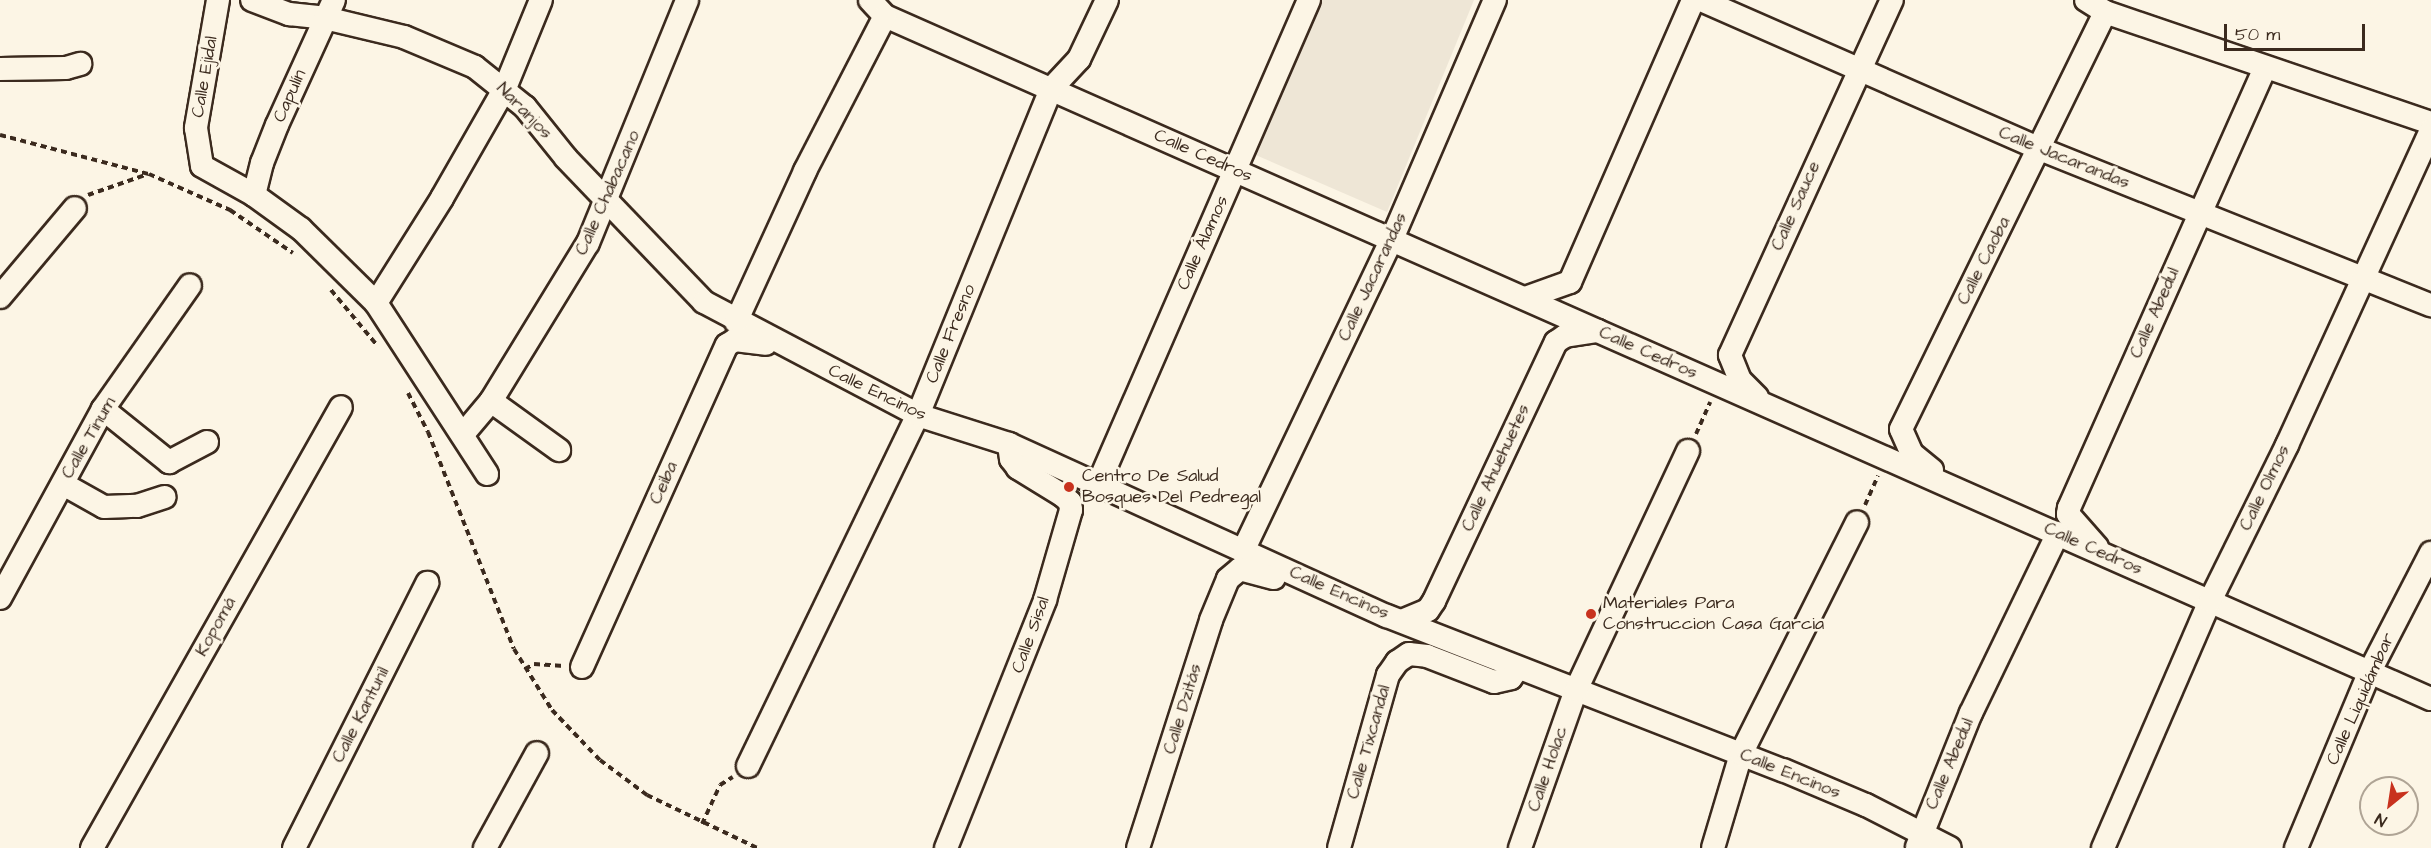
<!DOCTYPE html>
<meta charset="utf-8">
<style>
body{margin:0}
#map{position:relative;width:2431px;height:848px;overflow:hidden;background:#fcf5e5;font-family:"Architects Daughter",sans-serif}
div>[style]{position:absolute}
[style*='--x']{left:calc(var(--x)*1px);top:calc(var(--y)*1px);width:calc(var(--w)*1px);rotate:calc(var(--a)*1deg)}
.built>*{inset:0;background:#eee6d6}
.path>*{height:4px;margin-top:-2px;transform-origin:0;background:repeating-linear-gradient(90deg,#3b2a1e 0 6px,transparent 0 10.5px)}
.roads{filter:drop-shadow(2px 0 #3b2a1e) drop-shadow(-2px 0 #3b2a1e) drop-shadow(0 2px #3b2a1e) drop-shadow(0 -2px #3b2a1e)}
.minor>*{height:22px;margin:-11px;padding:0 11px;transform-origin:11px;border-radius:11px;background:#fcf5e5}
.dots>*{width:16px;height:16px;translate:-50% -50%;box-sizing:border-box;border:3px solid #fcf5e5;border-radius:50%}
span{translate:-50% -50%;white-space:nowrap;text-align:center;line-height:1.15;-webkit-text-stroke:5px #fcf5e5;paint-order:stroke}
.street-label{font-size:18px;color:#3b2a1e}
.poi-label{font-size:18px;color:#3b2a1e}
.left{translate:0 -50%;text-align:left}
.north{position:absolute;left:2359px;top:776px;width:60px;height:60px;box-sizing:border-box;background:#fcf5e5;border:2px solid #afa495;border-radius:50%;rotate:210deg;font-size:16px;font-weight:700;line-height:24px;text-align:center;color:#3b2a1e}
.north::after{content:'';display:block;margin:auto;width:21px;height:27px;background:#c8321e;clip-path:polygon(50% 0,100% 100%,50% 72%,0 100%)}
.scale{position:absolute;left:2224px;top:24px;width:141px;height:27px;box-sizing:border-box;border:3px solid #3b2a1e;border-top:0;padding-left:8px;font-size:18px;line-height:21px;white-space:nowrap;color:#3b2a1e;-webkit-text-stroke:4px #fcf5e5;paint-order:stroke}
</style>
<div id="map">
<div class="built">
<i style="clip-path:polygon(1321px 0,1474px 0,1387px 212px,1251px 153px)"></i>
</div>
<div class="path">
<i style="--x:0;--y:135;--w:154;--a:14.7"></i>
<i style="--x:149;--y:174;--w:89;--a:24"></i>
<i style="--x:230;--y:210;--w:76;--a:34.3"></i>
<i style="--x:88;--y:195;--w:64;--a:-19.3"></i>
<i style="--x:331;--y:290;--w:70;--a:50.2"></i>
<i style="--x:408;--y:393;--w:44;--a:62.9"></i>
<i style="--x:428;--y:432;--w:233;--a:68.4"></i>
<i style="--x:514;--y:649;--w:72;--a:58.1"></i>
<i style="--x:552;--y:710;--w:69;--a:46.2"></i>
<i style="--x:600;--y:760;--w:59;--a:36.7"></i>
<i style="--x:647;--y:795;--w:122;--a:25.7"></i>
<i style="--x:1696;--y:434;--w:35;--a:-66"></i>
<i style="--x:1865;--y:505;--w:32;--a:-66"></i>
<i style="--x:525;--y:669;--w:10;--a:-29"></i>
<i style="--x:534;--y:664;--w:30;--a:4"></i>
<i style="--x:702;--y:824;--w:43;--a:-65.2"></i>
<i style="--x:720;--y:785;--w:15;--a:-32"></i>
</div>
<div class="roads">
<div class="minor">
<i style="--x:218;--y:0;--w:130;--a:99.8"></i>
<i style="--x:196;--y:128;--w:38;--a:81"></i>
<i style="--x:202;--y:166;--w:60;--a:29.1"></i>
<i style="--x:254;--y:195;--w:58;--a:35.9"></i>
<i style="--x:301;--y:229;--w:105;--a:44.6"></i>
<i style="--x:376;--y:303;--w:204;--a:57"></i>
<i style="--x:252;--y:0;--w:40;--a:21"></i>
<i style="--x:289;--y:14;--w:36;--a:6"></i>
<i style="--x:325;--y:18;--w:81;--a:13.5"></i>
<i style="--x:404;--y:37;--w:77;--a:22.9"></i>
<i style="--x:475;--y:67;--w:64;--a:38.7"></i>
<i style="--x:525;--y:107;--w:65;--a:51.2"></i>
<i style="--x:566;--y:158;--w:199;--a:46.2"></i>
<i style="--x:704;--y:302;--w:242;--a:27.8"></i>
<i style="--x:918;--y:415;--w:96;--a:17.7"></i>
<i style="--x:1009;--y:444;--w:415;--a:24.5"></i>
<i style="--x:1387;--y:616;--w:425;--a:21.3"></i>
<i style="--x:1783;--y:770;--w:90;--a:22.9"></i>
<i style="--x:1866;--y:805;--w:94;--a:27.1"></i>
<i style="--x:870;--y:0;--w:22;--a:47"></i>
<i style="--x:885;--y:16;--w:1690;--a:23.84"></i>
<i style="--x:1701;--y:0;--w:370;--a:23.7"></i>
<i style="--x:2040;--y:149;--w:421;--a:21.8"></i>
<i style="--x:2086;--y:0;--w:22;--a:32"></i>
<i style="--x:2105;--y:12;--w:344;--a:18.8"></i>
<i style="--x:0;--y:69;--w:66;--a:-0.9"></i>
<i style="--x:66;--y:68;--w:15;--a:-16"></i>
<i style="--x:254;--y:195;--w:33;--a:-76"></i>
<i style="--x:262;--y:163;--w:41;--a:-68.5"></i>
<i style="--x:277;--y:125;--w:137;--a:-65.5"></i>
<i style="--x:0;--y:297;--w:116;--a:-49.9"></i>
<i style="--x:1525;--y:298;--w:48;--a:-19.6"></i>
<i style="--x:1570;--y:282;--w:308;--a:-66.4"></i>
<i style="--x:376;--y:303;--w:124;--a:-57.8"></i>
<i style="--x:442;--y:198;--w:127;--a:-60.2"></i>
<i style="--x:505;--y:88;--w:95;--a:-67.8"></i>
<i style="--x:736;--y:322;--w:166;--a:-65.4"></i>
<i style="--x:805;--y:171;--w:174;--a:-62.7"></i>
<i style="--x:1757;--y:397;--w:24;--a:-135"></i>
<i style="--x:1740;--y:380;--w:27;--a:-112"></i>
<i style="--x:1730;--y:355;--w:390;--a:-65.5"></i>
<i style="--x:491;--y:401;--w:84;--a:35.8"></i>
<i style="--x:103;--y:409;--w:85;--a:38.8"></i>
<i style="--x:169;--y:462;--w:43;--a:-27.8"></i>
<i style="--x:464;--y:433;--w:42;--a:-49.8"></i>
<i style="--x:491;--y:401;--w:185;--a:-58.5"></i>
<i style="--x:588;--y:243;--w:262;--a:-67.8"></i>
<i style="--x:1932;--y:470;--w:26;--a:-141"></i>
<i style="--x:1912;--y:454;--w:27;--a:-114"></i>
<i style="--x:1901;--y:429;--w:464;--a:-63.9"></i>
<i style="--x:63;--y:484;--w:47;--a:29.3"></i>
<i style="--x:104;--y:507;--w:33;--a:-2"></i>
<i style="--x:137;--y:506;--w:29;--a:-18"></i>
<i style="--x:1097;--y:487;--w:531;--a:-66.48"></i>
<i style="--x:2097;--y:547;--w:44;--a:-131.3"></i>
<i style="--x:2068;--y:514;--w:6;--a:-81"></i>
<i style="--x:2069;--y:508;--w:482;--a:-66"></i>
<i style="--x:1243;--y:551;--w:346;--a:-64.5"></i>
<i style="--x:1392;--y:239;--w:260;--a:-66.7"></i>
<i style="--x:0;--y:598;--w:215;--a:-61.4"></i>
<i style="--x:103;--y:409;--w:151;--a:-54.9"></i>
<i style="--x:1402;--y:621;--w:28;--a:-23"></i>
<i style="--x:1428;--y:610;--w:11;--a:-56"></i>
<i style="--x:1434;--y:601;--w:286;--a:-64.8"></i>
<i style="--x:1556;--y:342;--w:11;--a:-34"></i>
<i style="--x:1565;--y:336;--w:33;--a:-9"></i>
<i style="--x:582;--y:667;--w:353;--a:-65.8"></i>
<i style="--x:727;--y:345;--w:9;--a:-32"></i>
<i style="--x:735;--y:340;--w:31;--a:7"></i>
<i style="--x:748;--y:766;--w:390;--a:-64.2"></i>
<i style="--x:918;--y:415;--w:352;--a:-67.8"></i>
<i style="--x:1051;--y:89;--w:41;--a:-47"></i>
<i style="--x:1079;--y:59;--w:65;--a:-64.6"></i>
<i style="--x:1917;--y:847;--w:144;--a:-68.1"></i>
<i style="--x:1971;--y:713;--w:200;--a:-64.2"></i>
<i style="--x:92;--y:848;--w:506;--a:-60.55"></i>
<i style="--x:294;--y:848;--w:297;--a:-63.3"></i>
<i style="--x:485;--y:848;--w:108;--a:-61.3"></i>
<i style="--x:946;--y:848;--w:267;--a:-68.2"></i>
<i style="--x:1045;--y:600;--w:94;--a:-73.9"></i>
<i style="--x:1071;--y:510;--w:8;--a:-97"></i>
<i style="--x:1070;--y:502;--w:11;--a:-139"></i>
<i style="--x:1062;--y:495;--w:52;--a:-148.5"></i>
<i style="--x:1018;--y:468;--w:11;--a:-128"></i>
<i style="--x:1011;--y:459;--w:15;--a:-98"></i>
<i style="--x:1138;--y:848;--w:239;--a:-72.2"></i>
<i style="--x:1211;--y:620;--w:44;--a:-67.5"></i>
<i style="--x:1228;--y:579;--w:16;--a:-40"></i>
<i style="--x:1240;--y:569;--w:35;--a:15"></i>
<i style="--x:1339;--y:848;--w:180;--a:-74.2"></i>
<i style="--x:1388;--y:675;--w:16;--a:-55"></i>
<i style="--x:1397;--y:662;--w:14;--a:-34"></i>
<i style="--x:1409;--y:654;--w:18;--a:6"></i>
<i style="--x:1427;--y:656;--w:72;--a:21.2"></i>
<i style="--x:1494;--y:682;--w:17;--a:-13"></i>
<i style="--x:1511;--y:678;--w:12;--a:-55"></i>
<i style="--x:1520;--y:848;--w:168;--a:-70.5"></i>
<i style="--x:1576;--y:690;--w:264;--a:-64.9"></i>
<i style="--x:1713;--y:848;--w:98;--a:-73.4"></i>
<i style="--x:1741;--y:754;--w:259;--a:-63.4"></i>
<i style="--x:2103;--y:848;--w:269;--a:-66.6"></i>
<i style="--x:2210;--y:601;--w:174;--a:-63.7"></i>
<i style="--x:2287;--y:445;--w:346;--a:-65.4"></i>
<i style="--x:2296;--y:848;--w:192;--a:-67.3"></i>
<i style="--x:2370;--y:671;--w:133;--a:-62.7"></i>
</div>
</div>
<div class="dots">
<i style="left:1069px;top:487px;background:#c8321e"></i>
<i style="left:1591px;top:614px;background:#c8321e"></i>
</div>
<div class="street-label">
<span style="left:205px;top:77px;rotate:-80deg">Calle Ejidal</span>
<span style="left:290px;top:96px;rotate:-66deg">Capulín</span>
<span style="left:524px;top:111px;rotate:46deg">Naranjos</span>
<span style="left:1203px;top:156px;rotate:24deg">Calle Cedros</span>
<span style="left:2064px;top:158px;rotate:22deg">Calle Jacarandas</span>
<span style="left:608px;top:193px;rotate:-66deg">Calle Chabacano</span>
<span style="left:1796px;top:206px;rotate:-66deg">Calle Sauce</span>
<span style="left:1203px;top:243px;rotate:-66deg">Calle Álamos</span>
<span style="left:1984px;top:261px;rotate:-63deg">Calle Caoba</span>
<span style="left:1373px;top:277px;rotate:-65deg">Calle Jacarandas</span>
<span style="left:2155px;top:313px;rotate:-66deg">Calle Abedul</span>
<span style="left:951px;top:334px;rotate:-68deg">Calle Fresno</span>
<span style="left:1648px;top:353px;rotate:24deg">Calle Cedros</span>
<span style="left:877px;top:393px;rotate:26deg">Calle Encinos</span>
<span style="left:89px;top:438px;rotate:-60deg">Calle Tinum</span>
<span style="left:1496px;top:468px;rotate:-65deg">Calle Ahuehuetes</span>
<span style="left:664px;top:483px;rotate:-66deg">Ceiba</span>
<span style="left:2265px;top:488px;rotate:-64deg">Calle Olmos</span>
<span style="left:2093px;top:549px;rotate:24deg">Calle Cedros</span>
<span style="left:1339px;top:593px;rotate:24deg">Calle Encinos</span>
<span style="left:216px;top:627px;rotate:-61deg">Kopomá</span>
<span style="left:1031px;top:635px;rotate:-70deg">Calle Sisal</span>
<span style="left:2361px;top:699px;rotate:-66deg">Calle Liquidámbar</span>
<span style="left:1183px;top:709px;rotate:-73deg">Calle Dzitás</span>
<span style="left:361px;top:715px;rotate:-63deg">Calle Kantunil</span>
<span style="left:1369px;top:742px;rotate:-74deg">Calle Tixcandal</span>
<span style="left:1950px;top:764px;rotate:-67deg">Calle Abedul</span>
<span style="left:1548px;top:769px;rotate:-71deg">Calle Holac</span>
<span style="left:1790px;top:774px;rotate:22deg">Calle Encinos</span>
</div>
<div class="poi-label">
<span class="left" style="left:1082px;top:487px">Centro De Salud<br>Bosques Del Pedregal</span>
<span class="left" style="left:1603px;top:614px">Materiales Para<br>Construccion Casa Garcia</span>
</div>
<div class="north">N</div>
<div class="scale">50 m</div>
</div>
